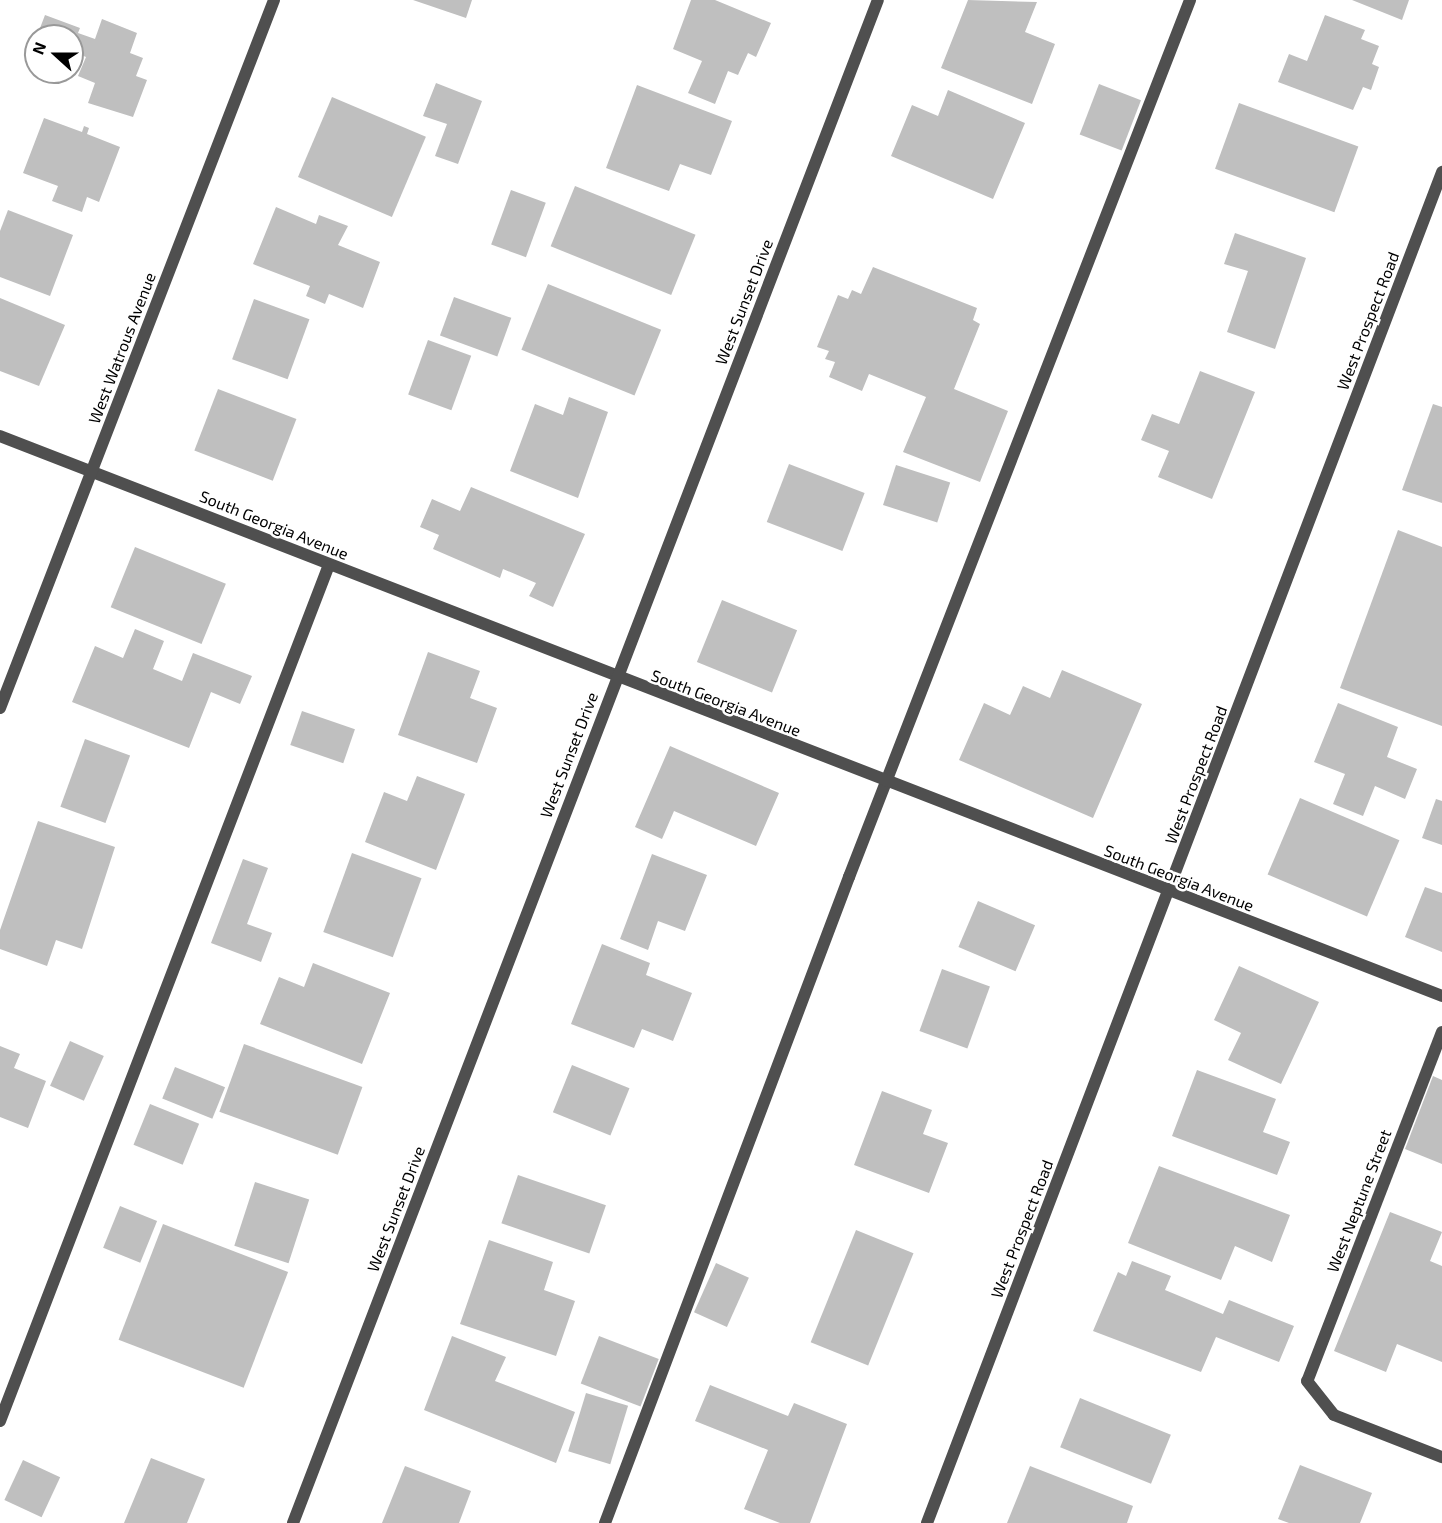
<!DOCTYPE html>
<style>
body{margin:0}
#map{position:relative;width:1442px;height:1523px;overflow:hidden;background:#fff;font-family:"Exo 2",sans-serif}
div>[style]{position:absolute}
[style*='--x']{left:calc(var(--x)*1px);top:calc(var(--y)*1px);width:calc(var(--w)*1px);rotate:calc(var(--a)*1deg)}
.building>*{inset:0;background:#bfbfbf;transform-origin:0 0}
.service>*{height:12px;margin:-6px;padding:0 6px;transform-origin:6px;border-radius:6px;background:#4f4f4f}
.minor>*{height:12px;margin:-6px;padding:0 6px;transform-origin:6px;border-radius:6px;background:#4f4f4f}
span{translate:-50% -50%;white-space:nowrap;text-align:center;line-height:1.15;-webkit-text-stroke:5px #fff;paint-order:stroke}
.street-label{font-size:16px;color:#000}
.north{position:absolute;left:24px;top:24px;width:60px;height:60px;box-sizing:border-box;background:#fff;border:2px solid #999;border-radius:50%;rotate:291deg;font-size:16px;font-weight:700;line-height:24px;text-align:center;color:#000}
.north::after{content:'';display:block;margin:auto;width:21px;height:27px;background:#000;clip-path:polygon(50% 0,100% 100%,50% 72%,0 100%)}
</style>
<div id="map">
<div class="building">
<i style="clip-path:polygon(413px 0,472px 0,466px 18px)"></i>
<i style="clip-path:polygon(691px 0,715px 0,771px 23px,756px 57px,748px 53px,738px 75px,728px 71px,715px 104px,688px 93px,702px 61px,673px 49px)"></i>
<i style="clip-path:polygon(968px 0,1037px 2px,1025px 32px,1055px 44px,1032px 104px,941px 68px)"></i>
<i style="clip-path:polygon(1352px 0,1409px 0,1402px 20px)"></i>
<i style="clip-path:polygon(45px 15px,80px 28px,78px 33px,95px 39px,102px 19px,137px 33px,130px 53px,143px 58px,136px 76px,147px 80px,133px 117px,88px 103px,95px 83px,78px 76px,86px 57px,72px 51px,72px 36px,37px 36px)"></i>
<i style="clip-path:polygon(1325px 15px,1365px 30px,1361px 39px,1379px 46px,1372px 64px,1379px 67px,1371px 90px,1363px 87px,1353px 110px,1278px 82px,1289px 54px,1307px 61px)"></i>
<i style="clip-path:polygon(436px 83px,482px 101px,458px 164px,435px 156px,447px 124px,423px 116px)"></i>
<i style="left:1099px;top:84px;width:45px;height:54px;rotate:21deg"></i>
<i style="clip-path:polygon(637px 85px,732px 121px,711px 175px,680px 164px,669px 191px,606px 168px)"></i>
<i style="clip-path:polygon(948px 90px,1025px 123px,993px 199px,891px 156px,912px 105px,938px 116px)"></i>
<i style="left:332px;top:97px;width:102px;height:87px;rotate:23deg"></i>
<i style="left:1239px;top:103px;width:127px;height:70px;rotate:20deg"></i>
<i style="clip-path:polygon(44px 118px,82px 132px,84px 126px,89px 128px,87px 134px,120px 147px,99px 202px,87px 197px,82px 212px,52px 201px,58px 186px,23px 173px)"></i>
<i style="left:575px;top:186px;width:130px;height:65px;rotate:22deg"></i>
<i style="left:511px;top:190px;width:37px;height:58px;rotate:20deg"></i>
<i style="clip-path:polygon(276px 207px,316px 224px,319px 215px,348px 226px,338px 245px,380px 262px,363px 308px,329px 294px,325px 304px,306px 296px,310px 286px,253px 264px)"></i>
<i style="clip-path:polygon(8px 210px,73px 235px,50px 296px,0 277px,0 231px)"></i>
<i style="clip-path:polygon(1235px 233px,1306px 258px,1275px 349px,1227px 332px,1248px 271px,1224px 264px)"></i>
<i style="clip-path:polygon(873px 267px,977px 308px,973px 320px,980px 324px,954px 389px,1008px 411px,980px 482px,903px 452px,926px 397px,869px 374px,862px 391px,829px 377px,835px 362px,825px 359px,829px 351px,817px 347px,838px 295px,848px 299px,852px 290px,861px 294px)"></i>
<i style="left:548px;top:284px;width:122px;height:71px;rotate:22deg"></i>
<i style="left:454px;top:297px;width:61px;height:41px;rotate:20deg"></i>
<i style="clip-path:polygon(0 298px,65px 325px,39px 386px,0 371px)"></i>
<i style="left:254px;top:299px;width:59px;height:64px;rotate:20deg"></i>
<i style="left:428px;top:340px;width:46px;height:58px;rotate:20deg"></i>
<i style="clip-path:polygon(1200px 371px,1255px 392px,1212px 499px,1158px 477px,1169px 451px,1141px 440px,1152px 414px,1179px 424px)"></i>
<i style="left:218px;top:389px;width:84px;height:66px;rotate:21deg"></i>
<i style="clip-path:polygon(569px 397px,608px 412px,578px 498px,510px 471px,535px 404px,563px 415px)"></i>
<i style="clip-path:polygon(1433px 404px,1442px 407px,1442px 503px,1402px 490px)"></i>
<i style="left:789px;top:464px;width:81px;height:62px;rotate:21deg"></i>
<i style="left:896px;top:465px;width:57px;height:42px;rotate:18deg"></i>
<i style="clip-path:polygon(471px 487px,585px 534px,553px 607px,529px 596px,536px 583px,503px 569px,500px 578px,433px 549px,439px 535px,420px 527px,432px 499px,460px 511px)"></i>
<i style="clip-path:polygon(1398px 530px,1442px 547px,1442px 726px,1340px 688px)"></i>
<i style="left:135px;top:547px;width:98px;height:65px;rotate:22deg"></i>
<i style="left:722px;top:600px;width:81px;height:67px;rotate:22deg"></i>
<i style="clip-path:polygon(135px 629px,164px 641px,153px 669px,182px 681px,193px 653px,252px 676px,240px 704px,211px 692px,189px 748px,72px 702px,95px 646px,123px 658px)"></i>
<i style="clip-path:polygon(428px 652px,480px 671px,470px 698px,497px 708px,477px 763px,398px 735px)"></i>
<i style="clip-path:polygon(1062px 670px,1142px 704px,1093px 818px,959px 760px,984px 703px,1010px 715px,1023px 686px,1050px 698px)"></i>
<i style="clip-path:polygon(1338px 703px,1398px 727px,1387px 757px,1417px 769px,1405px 799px,1375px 786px,1363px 816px,1333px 804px,1345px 774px,1314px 762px)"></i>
<i style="left:302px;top:711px;width:56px;height:36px;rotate:19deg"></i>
<i style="left:85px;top:739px;width:48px;height:72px;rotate:20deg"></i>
<i style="clip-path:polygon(670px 746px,779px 793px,756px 846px,674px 811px,662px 839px,635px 827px)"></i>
<i style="clip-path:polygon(417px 776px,465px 794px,436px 870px,365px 842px,384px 792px,407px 801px)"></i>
<i style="left:1300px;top:798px;width:108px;height:83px;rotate:23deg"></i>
<i style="clip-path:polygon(1436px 799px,1442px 801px,1442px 845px,1422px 838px)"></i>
<i style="clip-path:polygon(38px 821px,115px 847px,82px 949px,56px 940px,47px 966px,0 949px,0 930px)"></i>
<i style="left:352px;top:853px;width:74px;height:84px;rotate:20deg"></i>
<i style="clip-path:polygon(652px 854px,707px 875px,685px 931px,658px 921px,648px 950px,620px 939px)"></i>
<i style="clip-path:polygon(243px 859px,268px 868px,247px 924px,272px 933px,261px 962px,211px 943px)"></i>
<i style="clip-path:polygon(1425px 887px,1442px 893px,1442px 952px,1405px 937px)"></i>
<i style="left:978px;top:901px;width:62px;height:50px;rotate:23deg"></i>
<i style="clip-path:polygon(602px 944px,650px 963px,646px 975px,692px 993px,673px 1041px,642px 1029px,634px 1048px,571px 1024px)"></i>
<i style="clip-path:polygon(313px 963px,390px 993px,362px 1064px,260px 1024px,279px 977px,304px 987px)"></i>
<i style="clip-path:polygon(1239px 966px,1319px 1002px,1281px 1084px,1228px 1060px,1241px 1033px,1214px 1020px)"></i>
<i style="left:942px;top:969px;width:51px;height:66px;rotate:20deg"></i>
<i style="left:70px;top:1041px;width:37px;height:49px;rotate:24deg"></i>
<i style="left:244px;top:1044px;width:126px;height:72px;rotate:20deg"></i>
<i style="clip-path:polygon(0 1046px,20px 1054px,14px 1068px,46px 1081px,28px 1128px,0 1117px)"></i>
<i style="left:572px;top:1065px;width:62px;height:51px;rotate:22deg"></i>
<i style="left:175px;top:1067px;width:54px;height:34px;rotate:22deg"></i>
<i style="clip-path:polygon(1197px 1070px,1276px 1099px,1263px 1132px,1290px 1142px,1277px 1175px,1172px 1136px)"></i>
<i style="clip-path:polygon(1433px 1076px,1442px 1080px,1442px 1164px,1405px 1149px)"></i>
<i style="clip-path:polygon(882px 1091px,932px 1110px,923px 1134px,948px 1143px,929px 1193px,854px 1165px)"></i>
<i style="left:150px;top:1104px;width:53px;height:44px;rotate:22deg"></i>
<i style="clip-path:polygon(1159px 1166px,1290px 1215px,1272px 1262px,1235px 1246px,1221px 1280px,1128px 1243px)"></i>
<i style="left:518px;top:1175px;width:93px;height:51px;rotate:19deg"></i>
<i style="left:255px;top:1182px;width:57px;height:67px;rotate:18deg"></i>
<i style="left:120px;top:1206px;width:40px;height:45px;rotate:22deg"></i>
<i style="clip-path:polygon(1390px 1212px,1442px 1232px,1430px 1261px,1442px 1266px,1442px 1362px,1397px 1344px,1386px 1372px,1334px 1351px)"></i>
<i style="left:163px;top:1224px;width:134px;height:124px;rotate:21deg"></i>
<i style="left:856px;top:1230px;width:62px;height:121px;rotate:22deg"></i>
<i style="clip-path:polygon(489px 1240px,553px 1262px,544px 1290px,575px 1301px,556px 1356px,460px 1324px)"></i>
<i style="clip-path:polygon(1132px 1261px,1171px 1276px,1165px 1290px,1223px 1314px,1229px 1300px,1294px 1326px,1279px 1362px,1216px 1337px,1201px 1372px,1093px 1331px,1118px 1272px,1126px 1276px)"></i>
<i style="left:716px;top:1263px;width:36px;height:54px;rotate:24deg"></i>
<i style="clip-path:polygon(452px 1336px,506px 1357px,495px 1381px,575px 1412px,556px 1463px,424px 1410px)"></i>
<i style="left:599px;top:1336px;width:64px;height:51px;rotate:21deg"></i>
<i style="clip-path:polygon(710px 1385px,788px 1416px,794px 1403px,847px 1424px,810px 1523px,780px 1523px,744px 1509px,768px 1450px,695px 1421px)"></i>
<i style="left:586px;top:1393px;width:44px;height:61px;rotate:17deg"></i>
<i style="left:1080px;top:1398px;width:98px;height:53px;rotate:22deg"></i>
<i style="clip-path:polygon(151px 1458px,205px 1479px,187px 1523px,124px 1523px)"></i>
<i style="left:23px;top:1460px;width:41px;height:44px;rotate:25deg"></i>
<i style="clip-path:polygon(1300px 1465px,1372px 1493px,1360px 1523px,1289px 1523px,1278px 1519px)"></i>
<i style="clip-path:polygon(405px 1466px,471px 1491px,459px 1523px,382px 1523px)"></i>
<i style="clip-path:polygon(1030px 1466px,1133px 1506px,1127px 1523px,1007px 1523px)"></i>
</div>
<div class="service">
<i style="--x:0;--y:1421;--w:917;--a:-68.98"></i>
<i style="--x:605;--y:1523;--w:691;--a:-69.31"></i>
<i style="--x:849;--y:877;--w:941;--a:-68.75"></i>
</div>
<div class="minor">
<i style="--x:0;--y:436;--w:1547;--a:21.22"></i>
<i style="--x:0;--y:708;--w:759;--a:-68.84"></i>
<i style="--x:1442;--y:1032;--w:374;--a:111.1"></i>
<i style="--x:1307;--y:1381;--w:43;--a:51.5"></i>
<i style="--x:1334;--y:1415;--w:116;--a:21.3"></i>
<i style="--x:293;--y:1523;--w:1631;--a:-68.99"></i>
<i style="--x:927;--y:1523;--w:1446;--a:-69.13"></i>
</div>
<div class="street-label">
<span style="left:744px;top:302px;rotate:-69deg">West Sunset Drive</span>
<span style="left:1368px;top:321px;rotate:-69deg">West Prospect Road</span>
<span style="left:122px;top:348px;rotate:-69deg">West Watrous Avenue</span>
<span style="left:274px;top:525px;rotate:22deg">South Georgia Avenue</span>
<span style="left:726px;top:703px;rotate:21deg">South Georgia Avenue</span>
<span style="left:569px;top:755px;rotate:-69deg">West Sunset Drive</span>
<span style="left:1196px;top:775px;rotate:-69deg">West Prospect Road</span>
<span style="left:1179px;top:878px;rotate:21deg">South Georgia Avenue</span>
<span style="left:1359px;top:1201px;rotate:-69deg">West Neptune Street</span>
<span style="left:396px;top:1209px;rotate:-69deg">West Sunset Drive</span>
<span style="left:1022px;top:1229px;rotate:-69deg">West Prospect Road</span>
</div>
<div class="north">N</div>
</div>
